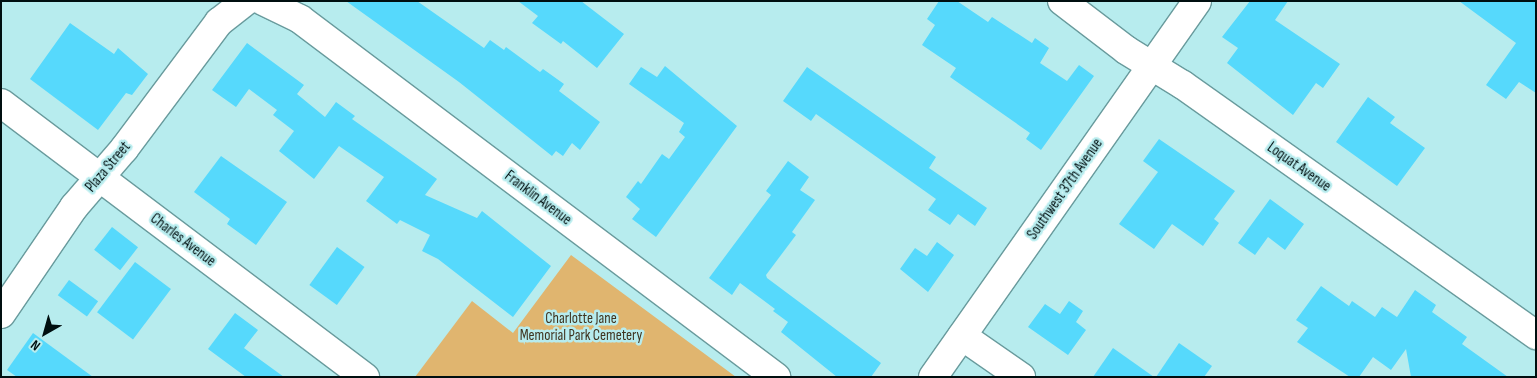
<!DOCTYPE html>
<style>
body{margin:0}
#map{position:relative;width:1537px;height:378px;overflow:hidden;background:#b7ecee;font-family:"Sofia Sans Condensed",sans-serif}
div>[style]{position:absolute}
[style*='--x']{left:calc(var(--x)*1px);top:calc(var(--y)*1px);width:calc(var(--w)*1px);rotate:calc(var(--a)*1deg)}
.green>*{inset:0;background:#e0b56f}
.building>*{inset:0;background:#56d9fc;transform-origin:0 0}
.roads{filter:drop-shadow(1px 0 #699b9d) drop-shadow(-1px 0 #699b9d) drop-shadow(0 1px #699b9d) drop-shadow(0 -1px #699b9d)}
.minor>*{height:28px;margin:-14px;padding:0 14px;transform-origin:14px;border-radius:14px;background:#fff}
.major>*{height:28px;margin:-14px;padding:0 14px;transform-origin:14px;border-radius:14px;background:#fff}
span{translate:-50% -50%;white-space:nowrap;text-align:center;line-height:1.15;-webkit-text-stroke:5px #b7ecee;paint-order:stroke}
.street-label{font-size:15px;color:#000f10}
.park-label{font-size:15px;color:#3f331f}
.frame{position:absolute;inset:0;border:2px solid #000f10;pointer-events:none}
.north{position:absolute;left:20px;top:308px;width:50px;height:50px;-webkit-text-stroke:4px #b7ecee;paint-order:stroke;rotate:218deg;font-size:14px;font-weight:700;line-height:20px;text-align:center;color:#000f10}
.north::after{content:'';display:block;margin:auto;width:18px;height:22px;background:#000f10;clip-path:polygon(50% 0,100% 100%,50% 72%,0 100%)}
</style>
<div id="map">
<div class="green">
<i style="clip-path:polygon(571px 255px,736px 377px,415px 377px,472px 301px,513px 333px)"></i>
</div>
<div class="building">
<i style="clip-path:polygon(346px 1px,417px 1px,484px 48px,490px 40px,504px 50px,506px 47px,540px 72px,543px 69px,564px 84px,559px 91px,600px 122px,580px 150px,572px 143px,563px 156px,556px 151px,552px 156px,459px 82px)"></i>
<i style="clip-path:polygon(518px 1px,581px 1px,624px 34px,597px 68px,563px 41px,561px 44px,532px 23px,538px 16px)"></i>
<i style="clip-path:polygon(939px 1px,957px 1px,988px 22px,992px 17px,1032px 43px,1035px 38px,1049px 48px,1040px 63px,1067px 81px,1079px 65px,1094px 76px,1041px 150px,1026px 139px,1030px 133px,950px 77px,956px 68px,922px 45px,935px 25px,927px 19px)"></i>
<i style="clip-path:polygon(1250px 1px,1288px 1px,1275px 20px,1340px 64px,1323px 88px,1316px 83px,1293px 115px,1227px 63px,1238px 48px,1222px 37px)"></i>
<i style="clip-path:polygon(1459px 1px,1536px 1px,1536px 93px,1519px 82px,1506px 99px,1486px 85px,1516px 43px)"></i>
<i style="clip-path:polygon(70px 23px,114px 54px,118px 48px,148px 74px,132px 95px,126px 93px,98px 130px,30px 79px)"></i>
<i style="clip-path:polygon(247px 43px,304px 85px,297px 94px,325px 117px,336px 102px,355px 116px,352px 119px,437px 179px,425px 195px,477px 218px,482px 211px,551px 266px,513px 317px,438px 259px,422px 251px,430px 235px,400px 220px,397px 224px,366px 201px,384px 177px,339px 146px,314px 179px,279px 151px,294px 131px,273px 115px,277px 110px,249px 89px,236px 107px,212px 90px)"></i>
<i style="clip-path:polygon(665px 66px,737px 126px,656px 237px,632px 219px,640px 209px,626px 197px,638px 181px,641px 184px,662px 154px,669px 159px,685px 137px,679px 132px,684px 123px,629px 84px,641px 67px,657px 77px)"></i>
<i style="clip-path:polygon(807px 67px,936px 157px,929px 168px,987px 208px,975px 226px,958px 214px,950px 225px,928px 210px,936px 199px,816px 114px,811px 121px,783px 101px)"></i>
<i style="clip-path:polygon(1368px 97px,1395px 117px,1390px 123px,1425px 148px,1397px 186px,1336px 142px)"></i>
<i style="clip-path:polygon(1159px 139px,1235px 191px,1214px 219px,1219px 223px,1203px 246px,1172px 224px,1154px 249px,1119px 224px,1158px 172px,1143px 161px)"></i>
<i style="clip-path:polygon(221px 156px,287px 202px,256px 245px,227px 224px,230px 219px,194px 192px)"></i>
<i style="clip-path:polygon(788px 161px,809px 177px,800px 190px,815px 200px,792px 232px,796px 235px,766px 275px,767px 278px,881px 363px,871px 377px,837px 377px,781px 332px,788px 322px,773px 311px,775px 309px,740px 283px,732px 295px,709px 278px,771px 195px,766px 191px)"></i>
<i style="clip-path:polygon(1270px 199px,1304px 224px,1285px 250px,1268px 237px,1255px 255px,1238px 243px)"></i>
<i style="left:112px;top:227px;width:33px;height:29px;rotate:38deg"></i>
<i style="clip-path:polygon(937px 242px,954px 255px,928px 292px,900px 269px,915px 248px,927px 256px)"></i>
<i style="left:337px;top:247px;width:34px;height:47px;rotate:36deg"></i>
<i style="left:135px;top:262px;width:45px;height:63px;rotate:37deg"></i>
<i style="left:69px;top:280px;width:36px;height:19px;rotate:36deg"></i>
<i style="clip-path:polygon(1321px 286px,1349px 306px,1352px 301px,1375px 317px,1382px 307px,1397px 317px,1415px 290px,1436px 305px,1432px 312px,1467px 337px,1462px 344px,1508px 377px,1411px 377px,1406px 349px,1391px 370px,1373px 357px,1359px 377px,1350px 377px,1297px 342px,1308px 328px,1296px 320px)"></i>
<i style="clip-path:polygon(1069px 301px,1083px 311px,1076px 322px,1086px 330px,1068px 355px,1028px 327px,1045px 304px,1060px 314px)"></i>
<i style="clip-path:polygon(235px 313px,258px 330px,244px 348px,284px 377px,246px 377px,208px 349px)"></i>
<i style="clip-path:polygon(33px 333px,93px 377px,17px 377px,7px 370px)"></i>
<i style="clip-path:polygon(1179px 343px,1212px 366px,1204px 377px,1156px 377px)"></i>
<i style="clip-path:polygon(1113px 348px,1154px 377px,1093px 377px)"></i>
</div>
<div class="roads">
<div class="minor">
<i style="--x:263;--y:1;--w:41;--a:25.9"></i>
<i style="--x:300;--y:19;--w:596;--a:36.95"></i>
<i style="--x:1062;--y:1;--w:81;--a:37.4"></i>
<i style="--x:1126;--y:50;--w:67;--a:31.6"></i>
<i style="--x:1183;--y:85;--w:433;--a:35.3"></i>
<i style="--x:1;--y:103;--w:456;--a:37"></i>
<i style="--x:1;--y:314;--w:130;--a:-55.7"></i>
<i style="--x:74;--y:207;--w:77;--a:-49.2"></i>
<i style="--x:124;--y:149;--w:159;--a:-53.2"></i>
<i style="--x:219;--y:22;--w:34;--a:-38"></i>
<i style="--x:962;--y:336;--w:72;--a:34.8"></i>
</div>
<div class="major">
<i style="--x:933;--y:377;--w:459;--a:-54.9"></i>
</div>
</div>
<div class="street-label">
<span style="left:108px;top:167px;rotate:-50deg">Plaza Street</span>
<span style="left:1299px;top:167px;rotate:35deg">Loquat Avenue</span>
<span style="left:1065px;top:189px;rotate:-55deg">Southwest 37th Avenue</span>
<span style="left:538px;top:198px;rotate:37deg">Franklin Avenue</span>
<span style="left:183px;top:240px;rotate:37deg">Charles Avenue</span>
</div>
<div class="park-label">
<span style="left:581px;top:327px">Charlotte Jane<br>Memorial Park Cemetery</span>
</div>
<div class="frame"></div>
<div class="north">N</div>
</div>
